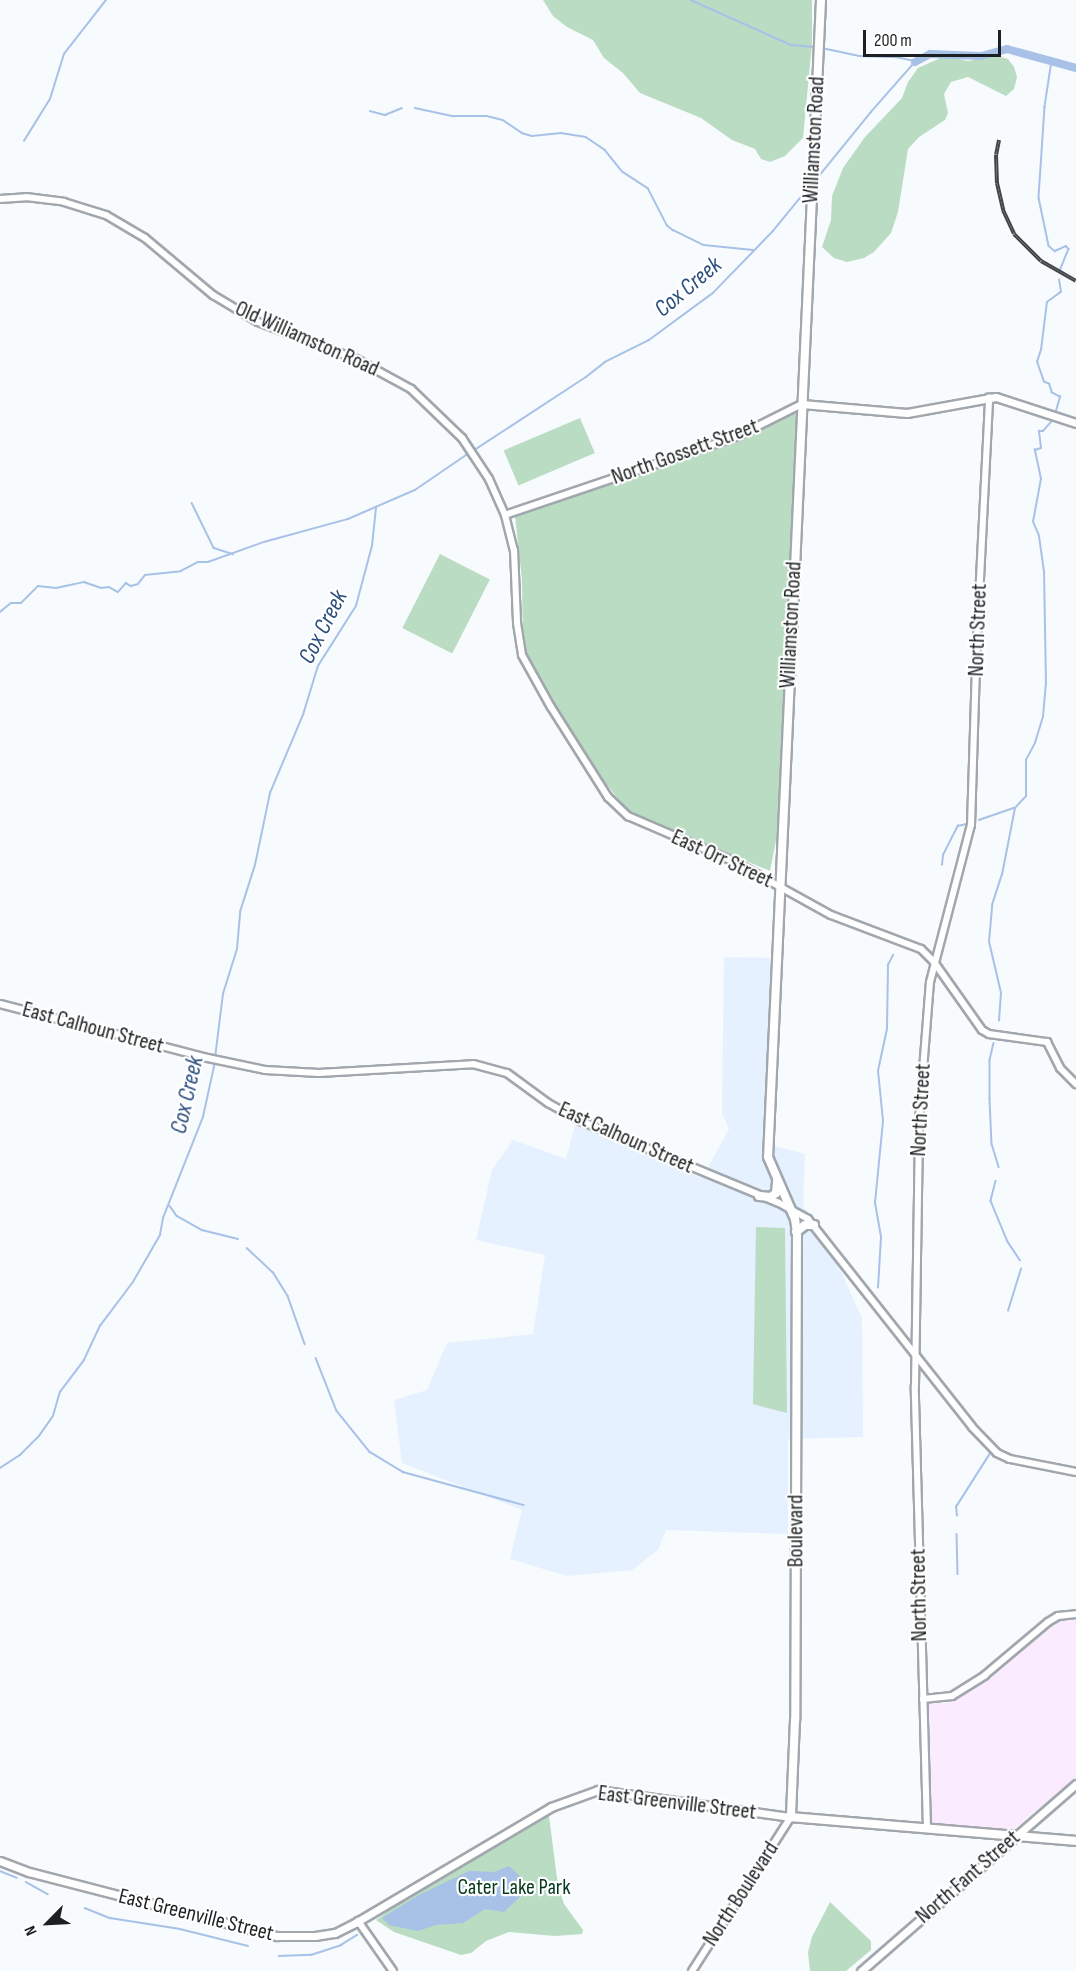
<!DOCTYPE html>
<style>
body{margin:0}
#map{position:relative;width:1076px;height:1971px;overflow:hidden;background:#f8fbfe;font-family:"Sofia Sans Condensed",sans-serif}
div>[style]{position:absolute}
[style*='--x']{left:calc(var(--x)*1px);top:calc(var(--y)*1px);width:calc(var(--w)*1px);rotate:calc(var(--a)*1deg)}
.commercial>*{inset:0;background:#faebfe}
.built>*{inset:0;background:#e5f1fe}
.green>*{inset:0;background:#b9dcc3;transform-origin:0 0}
.water>*{inset:0;background:#a7c1e7}
.stream>*{height:1.5px;margin:-0.75px;padding:0 0.75px;transform-origin:0.75px;border-radius:0.75px;background:#a7c1e7}
.river>*{height:8px;margin:-4px;padding:0 4px;transform-origin:4px;border-radius:4px;background:#a7c1e7}
.roads{filter:drop-shadow(2px 0 #a1a7ad) drop-shadow(-2px 0 #a1a7ad) drop-shadow(0 2px #a1a7ad) drop-shadow(0 -2px #a1a7ad)}
.tertiary>*{height:6px;margin:-3px;padding:0 3px;transform-origin:3px;border-radius:3px;background:#fff}
.secondary>*{height:7px;margin:-3.5px;padding:0 3.5px;transform-origin:3.5px;border-radius:3.5px;background:#fff}
.primary>*{height:8px;margin:-4px;padding:0 4px;transform-origin:4px;border-radius:4px;background:#fff}
.rail>*{height:4px;margin-top:-2px;transform-origin:0;background:repeating-linear-gradient(90deg,#fff 0 4.5px,#424547 0 9px);box-sizing:border-box;border-block:2px solid #424547}
span{translate:-50% -50%;white-space:nowrap;text-align:center;line-height:1.15;-webkit-text-stroke:4.5px #fff;paint-order:stroke}
.street-label{font-size:22px;color:#1d2022}
.park-label{font-size:22px;color:#05391d}
.water-label{font-size:24px;color:#2b4e7f;font-style:italic}
.north{position:absolute;left:18px;top:1893px;width:60px;height:60px;-webkit-text-stroke:4px #fff;paint-order:stroke;rotate:246deg;font-size:16px;font-weight:700;line-height:24px;text-align:center;color:#1d2022}
.north::after{content:'';display:block;margin:auto;width:21px;height:27px;background:#1d2022;clip-path:polygon(50% 0,100% 100%,50% 72%,0 100%)}
.scale{position:absolute;left:863px;top:30px;width:138px;height:27px;box-sizing:border-box;border:3px solid #1d2022;border-top:0;padding-left:8px;font-size:18px;line-height:21px;white-space:nowrap;color:#1d2022;-webkit-text-stroke:4px #fff;paint-order:stroke}
</style>
<div id="map">
<div class="commercial">
<i style="clip-path:polygon(1069px 1618px,1076px 1619px,1076px 1777px,1014px 1829px,1007px 1831px,935px 1825px,931px 1823px,929px 1703px,945px 1703px,963px 1694px,1061px 1620px)"></i>
</div>
<div class="built">
<i style="clip-path:polygon(724px 957px,772px 958px,764px 1143px,805px 1154px,803px 1205px,842px 1274px,862px 1318px,863px 1437px,788px 1439px,788px 1534px,666px 1530px,658px 1550px,632px 1570px,567px 1576px,510px 1559px,522px 1510px,402px 1463px,394px 1400px,427px 1390px,447px 1343px,533px 1334px,545px 1255px,476px 1240px,492px 1170px,513px 1140px,566px 1159px,575px 1124px,702px 1178px,729px 1129px,722px 1113px)"></i>
</div>
<div class="green">
<i style="clip-path:polygon(543px 0,812px 0,812px 44px,803px 138px,785px 156px,770px 162px,761px 159px,755px 149px,732px 140px,701px 118px,640px 93px,623px 73px,604px 58px,593px 40px,567px 27px,553px 16px)"></i>
<i style="clip-path:polygon(945px 56px,968px 61px,997px 56px,1008px 59px,1014px 67px,1017px 77px,1014px 89px,1006px 96px,968px 77px,951px 82px,944px 94px,948px 113px,945px 120px,919px 137px,908px 149px,898px 212px,891px 233px,874px 252px,864px 258px,847px 262px,834px 258px,822px 247px,831px 220px,832px 196px,843px 168px,865px 137px,902px 98px,908px 82px,918px 68px)"></i>
<i style="clip-path:polygon(802px 404px,781px 816px,770px 871px,628px 811px,599px 775px,541px 686px,523px 650px,522px 580px,515px 516px,735px 441px)"></i>
<i style="left:580px;top:418px;width:38px;height:83px;rotate:67deg"></i>
<i style="left:440px;top:554px;width:56px;height:83px;rotate:27deg"></i>
<i style="clip-path:polygon(756px 1227px,785px 1228px,787px 1413px,753px 1404px)"></i>
<i style="clip-path:polygon(549px 1816px,558px 1886px,564px 1904px,583px 1930px,582px 1934px,555px 1936px,509px 1932px,486px 1941px,471px 1953px,461px 1955px,394px 1932px,376px 1920px,398px 1904px)"></i>
<i style="clip-path:polygon(830px 1902px,871px 1941px,871px 1950px,846px 1971px,810px 1971px,808px 1952px,812px 1937px)"></i>
</div>
<div class="water">
<i style="clip-path:polygon(509px 1866px,523px 1879px,523px 1894px,504px 1912px,485px 1909px,463px 1923px,436px 1925px,418px 1931px,389px 1925px,382px 1918px,419px 1895px,469px 1871px,494px 1872px)"></i>
</div>
<div class="stream">
<i style="--x:691;--y:0;--w:110;--a:24.2"></i>
<i style="--x:791;--y:45;--w:23;--a:5"></i>
<i style="--x:822;--y:48;--w:38;--a:12"></i>
<i style="--x:859;--y:56;--w:37;--a:2"></i>
<i style="--x:896;--y:57;--w:19;--a:12"></i>
<i style="--x:1052;--y:61;--w:47;--a:98.7"></i>
<i style="--x:1045;--y:107;--w:91;--a:93.8"></i>
<i style="--x:1039;--y:198;--w:49;--a:78.2"></i>
<i style="--x:1049;--y:246;--w:8;--a:40"></i>
<i style="--x:1055;--y:251;--w:12;--a:-24"></i>
<i style="--x:1066;--y:246;--w:4;--a:45"></i>
<i style="--x:1069;--y:249;--w:24;--a:112"></i>
<i style="--x:415;--y:108;--w:40;--a:12"></i>
<i style="--x:454;--y:116;--w:33;--a:0"></i>
<i style="--x:487;--y:116;--w:16;--a:14"></i>
<i style="--x:503;--y:120;--w:23;--a:34"></i>
<i style="--x:522;--y:133;--w:10;--a:17"></i>
<i style="--x:532;--y:136;--w:29;--a:-6"></i>
<i style="--x:561;--y:133;--w:25;--a:9"></i>
<i style="--x:586;--y:137;--w:23;--a:34"></i>
<i style="--x:605;--y:150;--w:28;--a:51"></i>
<i style="--x:623;--y:172;--w:30;--a:33"></i>
<i style="--x:648;--y:188;--w:42;--a:62.8"></i>
<i style="--x:667;--y:225;--w:8;--a:40"></i>
<i style="--x:673;--y:230;--w:34;--a:26"></i>
<i style="--x:704;--y:245;--w:49;--a:5.8"></i>
<i style="--x:370;--y:111;--w:16;--a:15"></i>
<i style="--x:385;--y:115;--w:18;--a:-22"></i>
<i style="--x:24;--y:141;--w:49;--a:-58.2"></i>
<i style="--x:50;--y:99;--w:47;--a:-72.7"></i>
<i style="--x:64;--y:54;--w:68;--a:-52.1"></i>
<i style="--x:815;--y:181;--w:89;--a:-50.9"></i>
<i style="--x:871;--y:112;--w:67;--a:-48.7"></i>
<i style="--x:1056;--y:411;--w:15;--a:-74"></i>
<i style="--x:1060;--y:397;--w:9;--a:-153"></i>
<i style="--x:1052;--y:393;--w:9;--a:-108"></i>
<i style="--x:1049;--y:384;--w:5;--a:-158"></i>
<i style="--x:1044;--y:382;--w:21;--a:-109"></i>
<i style="--x:1037;--y:362;--w:13;--a:-72"></i>
<i style="--x:1041;--y:350;--w:48;--a:-82.9"></i>
<i style="--x:1047;--y:302;--w:17;--a:-36"></i>
<i style="--x:1061;--y:292;--w:12;--a:-99"></i>
<i style="--x:473;--y:451;--w:135;--a:-33.2"></i>
<i style="--x:586;--y:377;--w:24;--a:-38"></i>
<i style="--x:605;--y:362;--w:49;--a:-26.6"></i>
<i style="--x:649;--y:340;--w:79;--a:-36.3"></i>
<i style="--x:713;--y:293;--w:86;--a:-45.9"></i>
<i style="--x:773;--y:231;--w:58;--a:-50.6"></i>
<i style="--x:192;--y:503;--w:50;--a:63.9"></i>
<i style="--x:214;--y:548;--w:20;--a:18"></i>
<i style="--x:0;--y:612;--w:14;--a:-39"></i>
<i style="--x:11;--y:603;--w:10;--a:0"></i>
<i style="--x:21;--y:603;--w:24;--a:-45"></i>
<i style="--x:38;--y:586;--w:18;--a:6"></i>
<i style="--x:56;--y:588;--w:29;--a:-12"></i>
<i style="--x:84;--y:582;--w:18;--a:19"></i>
<i style="--x:101;--y:588;--w:8;--a:-7"></i>
<i style="--x:109;--y:587;--w:10;--a:29"></i>
<i style="--x:118;--y:592;--w:12;--a:-48"></i>
<i style="--x:126;--y:583;--w:6;--a:31"></i>
<i style="--x:131;--y:586;--w:7;--a:-16"></i>
<i style="--x:138;--y:584;--w:11;--a:-52"></i>
<i style="--x:145;--y:575;--w:36;--a:-6"></i>
<i style="--x:181;--y:571;--w:19;--a:-28"></i>
<i style="--x:198;--y:562;--w:10;--a:0"></i>
<i style="--x:208;--y:562;--w:59;--a:-19.7"></i>
<i style="--x:264;--y:542;--w:87;--a:-15.3"></i>
<i style="--x:348;--y:519;--w:73;--a:-23.4"></i>
<i style="--x:415;--y:490;--w:65;--a:-34.4"></i>
<i style="--x:979;--y:820;--w:37;--a:-19"></i>
<i style="--x:942;--y:865;--w:10;--a:-84"></i>
<i style="--x:943;--y:855;--w:33;--a:-63"></i>
<i style="--x:958;--y:826;--w:8;--a:-14"></i>
<i style="--x:999;--y:1021;--w:28;--a:-86"></i>
<i style="--x:1001;--y:993;--w:52;--a:-103.2"></i>
<i style="--x:989;--y:942;--w:37;--a:-85"></i>
<i style="--x:992;--y:905;--w:32;--a:-72"></i>
<i style="--x:1002;--y:875;--w:68;--a:-79"></i>
<i style="--x:1015;--y:808;--w:16;--a:-47"></i>
<i style="--x:1026;--y:796;--w:36;--a:-90"></i>
<i style="--x:1026;--y:760;--w:19;--a:-62"></i>
<i style="--x:1035;--y:743;--w:27;--a:-73"></i>
<i style="--x:1043;--y:717;--w:32;--a:-85"></i>
<i style="--x:1046;--y:685;--w:113;--a:-91"></i>
<i style="--x:1044;--y:572;--w:36;--a:-98"></i>
<i style="--x:1039;--y:536;--w:15;--a:-113"></i>
<i style="--x:1033;--y:522;--w:44;--a:-79.5"></i>
<i style="--x:1041;--y:479;--w:30;--a:-102"></i>
<i style="--x:1035;--y:450;--w:6;--a:-18"></i>
<i style="--x:1041;--y:448;--w:17;--a:-97"></i>
<i style="--x:1039;--y:431;--w:4;--a:0"></i>
<i style="--x:1043;--y:431;--w:12;--a:-48"></i>
<i style="--x:994;--y:1043;--w:18;--a:103"></i>
<i style="--x:990;--y:1061;--w:38;--a:90"></i>
<i style="--x:990;--y:1099;--w:45;--a:87.5"></i>
<i style="--x:992;--y:1144;--w:24;--a:73"></i>
<i style="--x:215;--y:1058;--w:64;--a:-82.9"></i>
<i style="--x:223;--y:994;--w:47;--a:-72.7"></i>
<i style="--x:237;--y:949;--w:37;--a:-85"></i>
<i style="--x:240;--y:912;--w:49;--a:-72.3"></i>
<i style="--x:255;--y:865;--w:74;--a:-78.2"></i>
<i style="--x:270;--y:793;--w:85;--a:-67.1"></i>
<i style="--x:303;--y:715;--w:51;--a:-73"></i>
<i style="--x:318;--y:666;--w:71;--a:-57.7"></i>
<i style="--x:356;--y:606;--w:62;--a:-75.1"></i>
<i style="--x:372;--y:546;--w:39;--a:-84"></i>
<i style="--x:996;--y:1181;--w:21;--a:104"></i>
<i style="--x:991;--y:1201;--w:44;--a:67.5"></i>
<i style="--x:1008;--y:1242;--w:22;--a:56"></i>
<i style="--x:170;--y:1206;--w:12;--a:55"></i>
<i style="--x:177;--y:1216;--w:29;--a:29"></i>
<i style="--x:202;--y:1230;--w:37;--a:14"></i>
<i style="--x:247;--y:1248;--w:35;--a:43"></i>
<i style="--x:273;--y:1272;--w:28;--a:58"></i>
<i style="--x:288;--y:1296;--w:51;--a:70.5"></i>
<i style="--x:878;--y:1288;--w:51;--a:-86.6"></i>
<i style="--x:881;--y:1237;--w:35;--a:-100"></i>
<i style="--x:875;--y:1203;--w:82;--a:-84.4"></i>
<i style="--x:883;--y:1121;--w:50;--a:-95.7"></i>
<i style="--x:878;--y:1071;--w:43;--a:-77.9"></i>
<i style="--x:887;--y:1029;--w:64;--a:-89.1"></i>
<i style="--x:888;--y:965;--w:11;--a:-63"></i>
<i style="--x:1008;--y:1311;--w:44;--a:-72.8"></i>
<i style="--x:316;--y:1358;--w:57;--a:68.4"></i>
<i style="--x:337;--y:1411;--w:53;--a:51.2"></i>
<i style="--x:370;--y:1452;--w:39;--a:31"></i>
<i style="--x:403;--y:1472;--w:125;--a:15.3"></i>
<i style="--x:0;--y:1468;--w:24;--a:-33"></i>
<i style="--x:20;--y:1455;--w:27;--a:-45"></i>
<i style="--x:39;--y:1436;--w:24;--a:-55"></i>
<i style="--x:53;--y:1416;--w:25;--a:-74"></i>
<i style="--x:60;--y:1392;--w:40;--a:-53"></i>
<i style="--x:84;--y:1360;--w:38;--a:-65"></i>
<i style="--x:100;--y:1326;--w:55;--a:-53.1"></i>
<i style="--x:133;--y:1282;--w:54;--a:-60.1"></i>
<i style="--x:160;--y:1235;--w:17;--a:-80"></i>
<i style="--x:163;--y:1218;--w:109;--a:-68.4"></i>
<i style="--x:203;--y:1117;--w:56;--a:-77.7"></i>
<i style="--x:957;--y:1516;--w:9;--a:-96"></i>
<i style="--x:956;--y:1507;--w:62;--a:-57.6"></i>
<i style="--x:957;--y:1534;--w:40;--a:88.6"></i>
<i style="--x:0;--y:1871;--w:18;--a:22"></i>
<i style="--x:26;--y:1882;--w:25;--a:29"></i>
<i style="--x:85;--y:1908;--w:27;--a:22"></i>
<i style="--x:110;--y:1918;--w:71;--a:8.9"></i>
<i style="--x:180;--y:1929;--w:70;--a:14"></i>
<i style="--x:279;--y:1956;--w:32;--a:-2"></i>
<i style="--x:311;--y:1955;--w:32;--a:-18"></i>
<i style="--x:341;--y:1945;--w:19;--a:-32"></i>
</div>
<div class="river">
<i style="--x:915;--y:62;--w:17;--a:-28"></i>
<i style="--x:930;--y:54;--w:51;--a:2.2"></i>
<i style="--x:981;--y:56;--w:27;--a:-15"></i>
<i style="--x:1007;--y:49;--w:72;--a:15.4"></i>
</div>
<div class="roads">
<div class="tertiary">
<i style="--x:0;--y:199;--w:26;--a:-4"></i>
<i style="--x:26;--y:197;--w:38;--a:7"></i>
<i style="--x:64;--y:202;--w:44;--a:17.2"></i>
<i style="--x:106;--y:215;--w:45;--a:30.5"></i>
<i style="--x:145;--y:238;--w:89;--a:40"></i>
<i style="--x:213;--y:295;--w:52;--a:31"></i>
<i style="--x:258;--y:322;--w:105;--a:20.7"></i>
<i style="--x:356;--y:359;--w:63;--a:28.6"></i>
<i style="--x:411;--y:389;--w:71;--a:43.9"></i>
<i style="--x:462;--y:438;--w:49;--a:56.6"></i>
<i style="--x:489;--y:479;--w:39;--a:66"></i>
<i style="--x:505;--y:515;--w:36;--a:76"></i>
<i style="--x:514;--y:550;--w:73;--a:87.6"></i>
<i style="--x:517;--y:623;--w:32;--a:81"></i>
<i style="--x:522;--y:655;--w:60;--a:60.9"></i>
<i style="--x:551;--y:707;--w:107;--a:57.7"></i>
<i style="--x:608;--y:797;--w:28;--a:44"></i>
<i style="--x:628;--y:816;--w:119;--a:23.3"></i>
<i style="--x:737;--y:863;--w:107;--a:29"></i>
<i style="--x:831;--y:915;--w:96;--a:20.7"></i>
<i style="--x:921;--y:949;--w:18;--a:45"></i>
<i style="--x:934;--y:962;--w:83;--a:54.8"></i>
<i style="--x:982;--y:1030;--w:8;--a:30"></i>
<i style="--x:989;--y:1034;--w:59;--a:7.9"></i>
<i style="--x:1047;--y:1042;--w:29;--a:63"></i>
<i style="--x:1060;--y:1068;--w:23;--a:45"></i>
<i style="--x:505;--y:515;--w:246;--a:-18.7"></i>
<i style="--x:738;--y:436;--w:72;--a:-26.6"></i>
<i style="--x:0;--y:1004;--w:210;--a:14.6"></i>
<i style="--x:203;--y:1057;--w:63;--a:11.8"></i>
<i style="--x:265;--y:1070;--w:54;--a:3.2"></i>
<i style="--x:319;--y:1073;--w:154;--a:-3.3"></i>
<i style="--x:473;--y:1064;--w:35;--a:15"></i>
<i style="--x:507;--y:1073;--w:51;--a:36.2"></i>
<i style="--x:548;--y:1103;--w:38;--a:29"></i>
<i style="--x:581;--y:1121;--w:214;--a:22.5"></i>
<i style="--x:779;--y:1203;--w:33;--a:29"></i>
<i style="--x:808;--y:1219;--w:265;--a:51.7"></i>
<i style="--x:972;--y:1427;--w:36;--a:46"></i>
<i style="--x:997;--y:1453;--w:14;--a:25"></i>
<i style="--x:1010;--y:1459;--w:67;--a:11.1"></i>
<i style="--x:923;--y:1699;--w:29;--a:-6"></i>
<i style="--x:952;--y:1696;--w:39;--a:-32"></i>
<i style="--x:985;--y:1675;--w:82;--a:-40.1"></i>
<i style="--x:1048;--y:1622;--w:12;--a:-31"></i>
<i style="--x:1058;--y:1616;--w:18;--a:-6"></i>
<i style="--x:927;--y:1828;--w:442;--a:-91.6"></i>
<i style="--x:915;--y:1386;--w:265;--a:-89.1"></i>
<i style="--x:919;--y:1121;--w:139;--a:-85.5"></i>
<i style="--x:930;--y:982;--w:162;--a:-75.4"></i>
<i style="--x:971;--y:825;--w:187;--a:-88.2"></i>
<i style="--x:977;--y:638;--w:241;--a:-87.1"></i>
<i style="--x:358;--y:1921;--w:61;--a:55"></i>
<i style="--x:692;--y:1971;--w:183;--a:-57.3"></i>
</div>
<div class="secondary">
<i style="--x:802;--y:404;--w:105;--a:4.9"></i>
<i style="--x:907;--y:413;--w:90;--a:-10.2"></i>
<i style="--x:996;--y:397;--w:84;--a:18"></i>
<i style="--x:0;--y:1861;--w:31;--a:21"></i>
<i style="--x:29;--y:1872;--w:256;--a:14.5"></i>
<i style="--x:277;--y:1936;--w:38;--a:0"></i>
<i style="--x:315;--y:1936;--w:20;--a:-9"></i>
<i style="--x:335;--y:1933;--w:22;--a:-27"></i>
<i style="--x:355;--y:1923;--w:228;--a:-30.6"></i>
<i style="--x:551;--y:1807;--w:50;--a:-19.9"></i>
<i style="--x:598;--y:1790;--w:195;--a:8"></i>
<i style="--x:861;--y:1971;--w:285;--a:-41"></i>
</div>
<div class="primary">
<i style="--x:821;--y:0;--w:1158;--a:92.62"></i>
<i style="--x:768;--y:1157;--w:68;--a:66.5"></i>
<i style="--x:795;--y:1219;--w:14;--a:82"></i>
<i style="--x:797;--y:1233;--w:487;--a:90.2"></i>
<i style="--x:795;--y:1720;--w:97;--a:92.4"></i>
<i style="--x:791;--y:1817;--w:286;--a:4.8"></i>
<i style="--x:759;--y:1196;--w:12;--a:5"></i>
<i style="--x:771;--y:1197;--w:6;--a:-39"></i>
<i style="--x:776;--y:1193;--w:12;--a:-85"></i>
<i style="--x:796;--y:1232;--w:11;--a:-38"></i>
<i style="--x:805;--y:1225;--w:9;--a:0"></i>
</div>
</div>
<div class="rail">
<i style="--x:999;--y:140;--w:15;--a:101"></i>
<i style="--x:996;--y:155;--w:28;--a:88"></i>
<i style="--x:997;--y:183;--w:28;--a:77"></i>
<i style="--x:1003;--y:210;--w:26;--a:65"></i>
<i style="--x:1014;--y:234;--w:38;--a:45"></i>
<i style="--x:1041;--y:261;--w:40;--a:29.7"></i>
</div>
<div class="street-label">
<span style="left:814px;top:140px;rotate:-87deg">Williamston Road</span>
<span style="left:307px;top:339px;rotate:24deg">Old Williamston Road</span>
<span style="left:685px;top:452px;rotate:-20deg">North Gossett Street</span>
<span style="left:791px;top:625px;rotate:-87deg">Williamston Road</span>
<span style="left:978px;top:630px;rotate:-88deg">North Street</span>
<span style="left:722px;top:859px;rotate:25deg">East Orr Street</span>
<span style="left:93px;top:1028px;rotate:15deg">East Calhoun Street</span>
<span style="left:921px;top:1110px;rotate:-87deg">North Street</span>
<span style="left:626px;top:1138px;rotate:24deg">East Calhoun Street</span>
<span style="left:796px;top:1531px;rotate:-90deg">Boulevard</span>
<span style="left:919px;top:1595px;rotate:-91deg">North Street</span>
<span style="left:677px;top:1803px;rotate:7deg">East Greenville Street</span>
<span style="left:968px;top:1877px;rotate:-41deg">North Fant Street</span>
<span style="left:741px;top:1894px;rotate:-57deg">North Boulevard</span>
<span style="left:196px;top:1915px;rotate:14deg">East Greenville Street</span>
</div>
<div class="park-label">
<span style="left:514px;top:1888px">Cater Lake Park</span>
</div>
<div class="water-label">
<span style="left:688px;top:287px;rotate:-40deg">Cox Creek</span>
<span style="left:323px;top:627px;rotate:-63deg">Cox Creek</span>
<span style="left:187px;top:1095px;rotate:-77deg">Cox Creek</span>
</div>
<div class="north">N</div>
<div class="scale">200 m</div>
</div>
